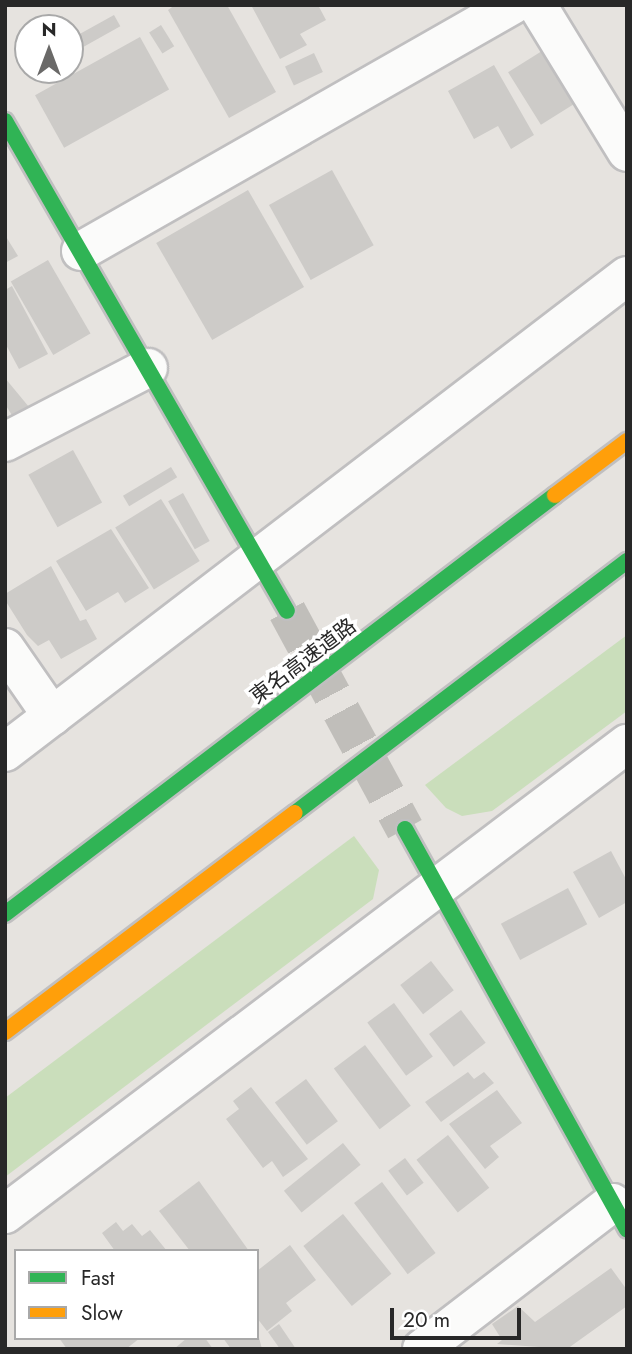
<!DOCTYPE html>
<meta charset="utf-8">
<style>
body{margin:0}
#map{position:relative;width:632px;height:1354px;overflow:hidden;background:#e6e3df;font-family:Jost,"Noto Sans JP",sans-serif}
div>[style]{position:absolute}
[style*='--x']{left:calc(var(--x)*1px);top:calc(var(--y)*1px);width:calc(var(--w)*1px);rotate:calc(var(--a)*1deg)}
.green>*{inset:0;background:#cadebb}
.building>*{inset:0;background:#cdcbc8;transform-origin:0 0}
.secondary-tunnel>*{height:38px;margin-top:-19px;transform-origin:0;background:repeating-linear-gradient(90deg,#c0beba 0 38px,transparent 0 57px)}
.roads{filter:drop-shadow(2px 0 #c0bfc0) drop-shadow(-2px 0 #c0bfc0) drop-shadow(0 2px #c0bfc0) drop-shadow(0 -2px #c0bfc0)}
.street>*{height:38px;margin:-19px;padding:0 19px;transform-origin:19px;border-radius:19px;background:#fbfbfa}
.fast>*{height:16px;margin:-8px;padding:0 8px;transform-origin:8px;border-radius:8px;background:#30b455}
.slow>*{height:16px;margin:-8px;padding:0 8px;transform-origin:8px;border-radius:8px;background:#ff9f0a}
span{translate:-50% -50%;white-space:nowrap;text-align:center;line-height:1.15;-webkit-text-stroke:7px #fff;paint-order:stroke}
.street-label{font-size:21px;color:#282828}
.frame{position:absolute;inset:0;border:7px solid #282828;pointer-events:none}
.legend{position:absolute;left:14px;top:1249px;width:245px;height:91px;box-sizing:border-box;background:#fff;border:2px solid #a9a9a9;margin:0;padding:9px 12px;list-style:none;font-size:21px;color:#282828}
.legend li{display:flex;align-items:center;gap:14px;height:35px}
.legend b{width:35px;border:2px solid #a9a9a9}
.north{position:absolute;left:14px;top:14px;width:70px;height:70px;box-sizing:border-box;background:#fff;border:2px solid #a9a9a9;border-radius:50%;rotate:0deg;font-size:19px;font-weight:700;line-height:28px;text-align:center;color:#282828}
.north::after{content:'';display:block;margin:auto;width:24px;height:32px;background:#6a6968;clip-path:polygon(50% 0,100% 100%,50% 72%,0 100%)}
.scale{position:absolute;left:390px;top:1308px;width:131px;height:32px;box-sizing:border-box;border:4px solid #282828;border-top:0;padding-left:9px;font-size:21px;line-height:24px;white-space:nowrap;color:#282828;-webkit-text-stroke:5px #fff;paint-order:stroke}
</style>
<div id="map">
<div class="green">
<i style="clip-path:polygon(627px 635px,627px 711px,492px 811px,462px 816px,446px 808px,425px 785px)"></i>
<i style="clip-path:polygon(354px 836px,379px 870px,373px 899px,5px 1177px,5px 1098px)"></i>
</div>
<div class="building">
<i style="clip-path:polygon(175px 5px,227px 5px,276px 92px,229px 118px,168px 10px)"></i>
<i style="clip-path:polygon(251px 5px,318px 5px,326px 20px,300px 34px,307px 45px,280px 59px)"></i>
<i style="left:114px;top:15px;width:13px;height:49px;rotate:61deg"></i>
<i style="left:161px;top:25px;width:25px;height:14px;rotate:58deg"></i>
<i style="left:140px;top:37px;width:60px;height:120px;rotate:61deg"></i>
<i style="left:542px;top:51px;width:62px;height:40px;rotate:58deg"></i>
<i style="left:314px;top:53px;width:21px;height:32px;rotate:65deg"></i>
<i style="clip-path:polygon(494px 65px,534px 135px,511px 149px,498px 126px,474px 139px,448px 91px)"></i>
<i style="left:332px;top:170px;width:86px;height:72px;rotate:61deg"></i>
<i style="left:248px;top:190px;width:112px;height:106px;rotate:60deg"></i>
<i style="clip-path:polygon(5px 235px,18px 256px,5px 263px)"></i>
<i style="left:48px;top:260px;width:85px;height:43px;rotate:60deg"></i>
<i style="clip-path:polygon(12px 286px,48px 354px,19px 369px,5px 343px,5px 290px)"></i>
<i style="clip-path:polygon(5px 378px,29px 407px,13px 417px,5px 404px)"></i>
<i style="left:73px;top:450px;width:60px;height:51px;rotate:61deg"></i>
<i style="left:171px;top:467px;width:12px;height:56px;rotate:59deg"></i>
<i style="left:183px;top:493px;width:55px;height:17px;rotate:61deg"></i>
<i style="left:161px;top:499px;width:73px;height:54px;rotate:58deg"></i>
<i style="clip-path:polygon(111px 529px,149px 588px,125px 603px,118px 592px,86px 611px,56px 561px)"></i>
<i style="clip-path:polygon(51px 566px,80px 621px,86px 619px,97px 639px,61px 659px,49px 640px,38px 646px,27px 635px,5px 600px,5px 594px)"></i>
<i style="clip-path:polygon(611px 851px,627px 881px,627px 902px,599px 918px,573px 872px)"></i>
<i style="left:568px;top:888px;width:41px;height:76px;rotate:62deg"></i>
<i style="left:431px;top:961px;width:37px;height:39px;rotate:52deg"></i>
<i style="left:394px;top:1003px;width:66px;height:33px;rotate:54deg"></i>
<i style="left:461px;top:1010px;width:41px;height:40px;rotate:53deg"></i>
<i style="left:365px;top:1045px;width:76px;height:39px;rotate:53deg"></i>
<i style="clip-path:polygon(468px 1072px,474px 1079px,484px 1072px,494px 1083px,441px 1122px,425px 1102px)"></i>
<i style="left:306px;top:1079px;width:53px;height:39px;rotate:53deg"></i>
<i style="clip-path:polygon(251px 1087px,308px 1159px,283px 1177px,272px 1161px,263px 1168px,226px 1119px,239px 1109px,233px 1101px)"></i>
<i style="clip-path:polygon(497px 1090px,522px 1123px,490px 1146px,499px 1157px,485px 1169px,449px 1124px)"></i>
<i style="left:448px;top:1135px;width:67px;height:40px;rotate:52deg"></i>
<i style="left:343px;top:1143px;width:28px;height:76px;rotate:51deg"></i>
<i style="left:405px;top:1158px;width:31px;height:21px;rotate:53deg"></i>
<i style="clip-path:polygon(199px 1181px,249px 1251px,190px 1251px,159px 1211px)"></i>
<i style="left:382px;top:1182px;width:89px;height:35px;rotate:53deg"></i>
<i style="left:343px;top:1214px;width:77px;height:51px;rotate:51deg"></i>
<i style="clip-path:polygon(116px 1222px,123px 1231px,132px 1224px,142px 1236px,150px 1230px,167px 1251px,115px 1251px,102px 1233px)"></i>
<i style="clip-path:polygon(290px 1245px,316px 1280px,286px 1303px,292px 1311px,267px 1331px,257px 1318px,257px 1271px)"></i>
<i style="clip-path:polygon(611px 1268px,627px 1290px,627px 1306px,567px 1349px,497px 1344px,502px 1340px,492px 1324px,518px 1306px,535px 1322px)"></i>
<i style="clip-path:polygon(279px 1324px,296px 1349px,280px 1349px,268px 1332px)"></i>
<i style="clip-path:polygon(257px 1330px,262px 1349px,231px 1349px,223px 1338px,257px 1338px)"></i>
<i style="clip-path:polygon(59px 1338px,140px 1338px,126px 1349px,67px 1349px)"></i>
<i style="clip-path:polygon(187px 1338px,205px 1338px,213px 1349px,174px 1349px)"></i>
</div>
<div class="secondary-tunnel">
<i style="--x:287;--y:611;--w:248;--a:61.6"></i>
</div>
<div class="roads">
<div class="street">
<i style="--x:537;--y:5;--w:172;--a:58.5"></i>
<i style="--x:81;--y:251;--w:497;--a:-29.7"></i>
<i style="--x:5;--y:442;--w:161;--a:-27.4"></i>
<i style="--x:5;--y:648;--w:83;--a:55.3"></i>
<i style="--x:5;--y:752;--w:783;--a:-37.43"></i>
<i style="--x:5;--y:1214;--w:780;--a:-37.08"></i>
<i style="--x:422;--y:1349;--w:240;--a:-37.5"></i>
</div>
<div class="fast">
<i style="--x:5;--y:121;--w:565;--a:60.08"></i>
<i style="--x:295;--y:813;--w:417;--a:-37.2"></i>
<i style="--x:405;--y:829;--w:458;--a:61"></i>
<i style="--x:5;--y:914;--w:691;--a:-37.3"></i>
</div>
<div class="slow">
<i style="--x:555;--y:495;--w:90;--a:-36.9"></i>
<i style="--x:5;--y:1032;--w:363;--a:-37.1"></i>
</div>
</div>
<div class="street-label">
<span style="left:303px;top:661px;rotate:-37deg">東名高速道路</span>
</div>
<div class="frame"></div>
<ul class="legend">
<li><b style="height:9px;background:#30b455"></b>Fast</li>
<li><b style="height:9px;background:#ff9f0a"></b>Slow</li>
</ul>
<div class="north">N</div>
<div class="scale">20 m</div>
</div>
